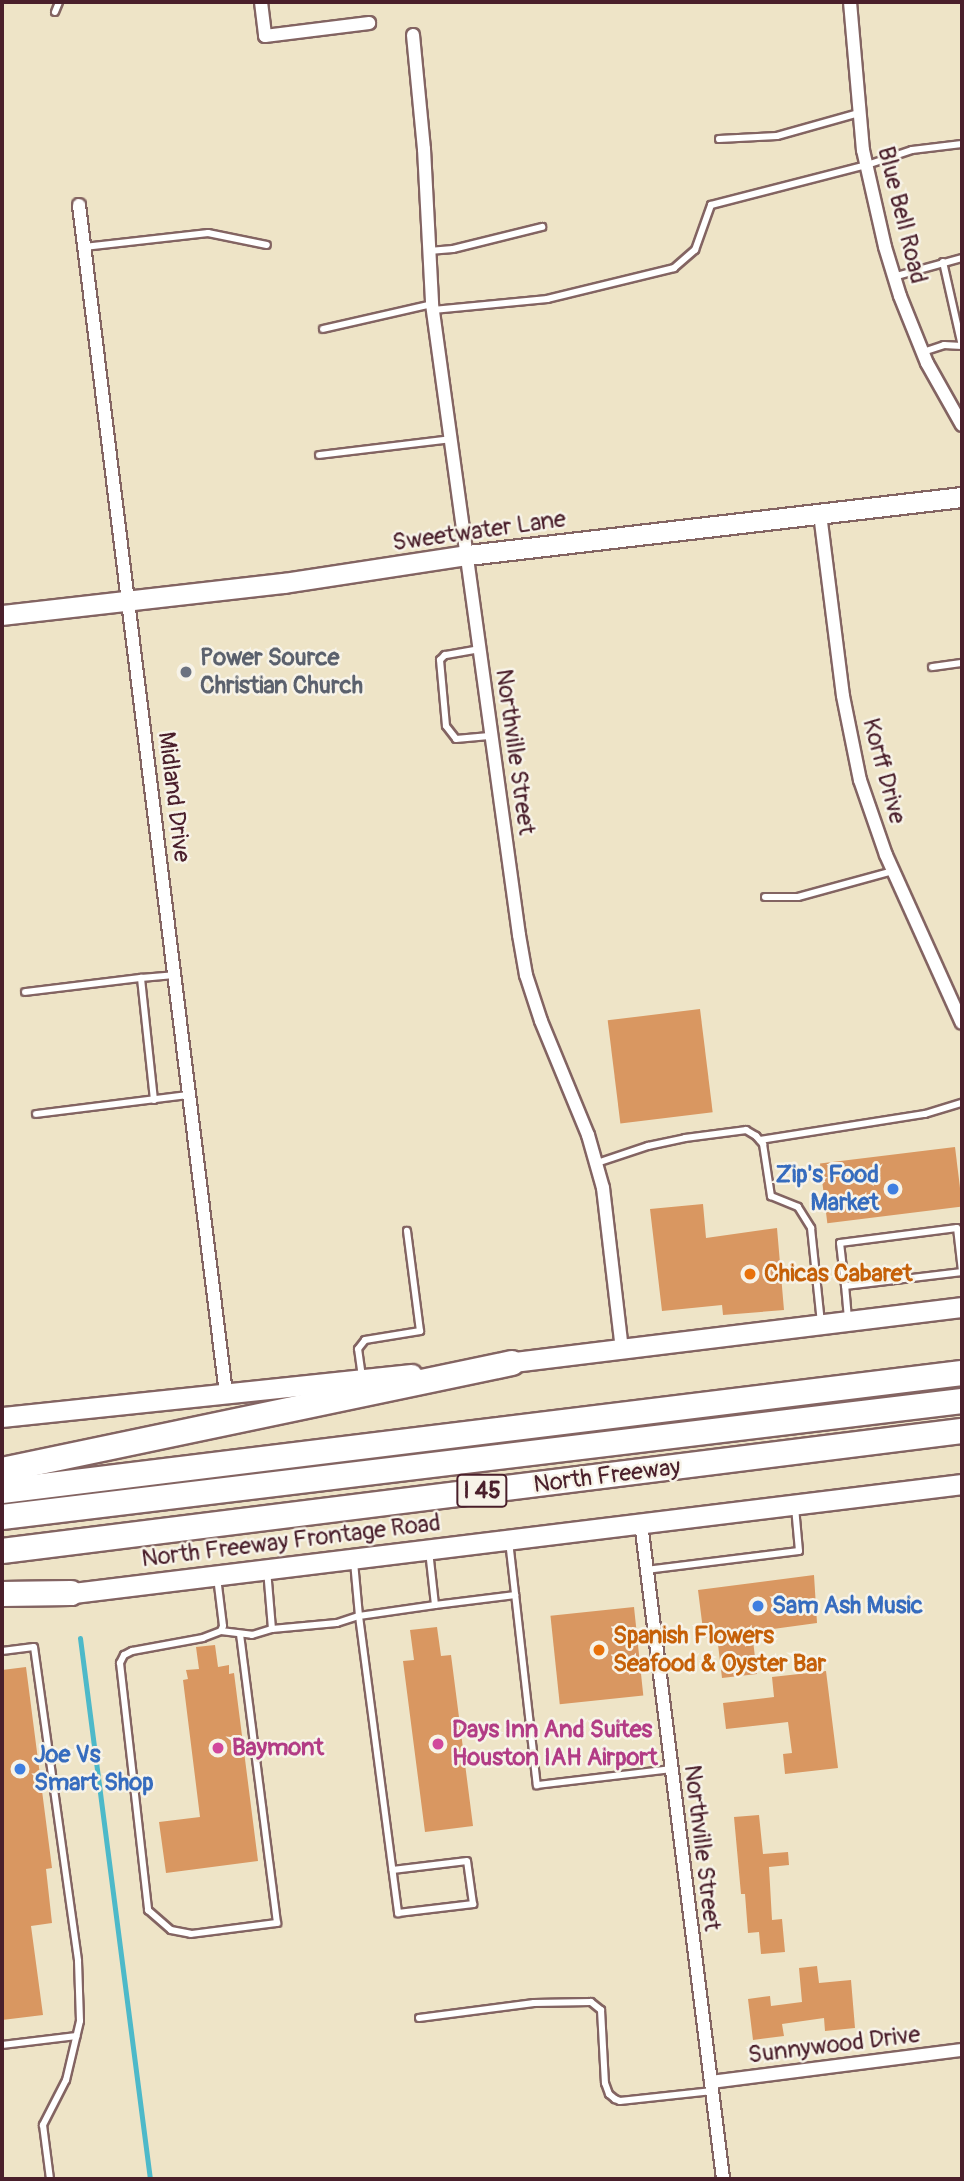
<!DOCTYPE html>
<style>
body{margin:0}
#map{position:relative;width:964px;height:2181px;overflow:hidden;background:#eee4c7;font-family:Pangolin,sans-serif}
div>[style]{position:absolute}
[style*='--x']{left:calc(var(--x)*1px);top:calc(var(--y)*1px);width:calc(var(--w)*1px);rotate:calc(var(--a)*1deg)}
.stream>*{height:5px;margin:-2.5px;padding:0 2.5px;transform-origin:2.5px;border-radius:2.5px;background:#4db9c9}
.building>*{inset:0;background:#d99761;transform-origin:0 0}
.roads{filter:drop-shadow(2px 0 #836462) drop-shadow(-2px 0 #836462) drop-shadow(0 2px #836462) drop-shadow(0 -2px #836462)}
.lane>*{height:6px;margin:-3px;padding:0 3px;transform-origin:3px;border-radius:3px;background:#fff}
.street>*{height:12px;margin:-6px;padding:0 6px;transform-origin:6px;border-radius:6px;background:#fff}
.secondary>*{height:19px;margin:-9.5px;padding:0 9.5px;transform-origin:9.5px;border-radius:9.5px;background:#fff}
.highway>*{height:24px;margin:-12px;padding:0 12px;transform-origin:12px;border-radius:12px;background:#fff}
.dots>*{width:19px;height:19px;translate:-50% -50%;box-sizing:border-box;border:4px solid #f7f3e8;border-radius:50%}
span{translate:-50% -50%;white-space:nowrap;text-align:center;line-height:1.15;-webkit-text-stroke:5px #f7f3e8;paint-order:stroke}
.shield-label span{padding:2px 5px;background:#f7f3e8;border:2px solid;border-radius:5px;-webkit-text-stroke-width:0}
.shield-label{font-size:23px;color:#4a1f2b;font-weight:700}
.street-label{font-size:24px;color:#4a1f2b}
.worship-label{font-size:24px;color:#5b616d;font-weight:700}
.left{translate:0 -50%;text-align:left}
.shop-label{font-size:24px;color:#366cbe;font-weight:700}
.right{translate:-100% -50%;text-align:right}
.food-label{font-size:24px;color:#c56008;font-weight:700}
.hotel-label{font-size:24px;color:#b23c85;font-weight:700}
.frame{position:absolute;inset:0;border:4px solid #4a1f2b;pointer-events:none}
</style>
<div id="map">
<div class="stream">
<i style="--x:80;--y:1638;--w:546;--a:82.63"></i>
</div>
<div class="building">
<i style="left:700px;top:1009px;width:104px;height:93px;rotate:83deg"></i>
<i style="left:955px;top:1147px;width:60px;height:136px;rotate:83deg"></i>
<i style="clip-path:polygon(703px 1204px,706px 1238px,777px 1228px,784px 1310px,723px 1315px,722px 1305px,662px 1311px,650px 1209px)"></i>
<i style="clip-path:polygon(814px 1575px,817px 1623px,752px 1632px,757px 1674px,722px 1678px,717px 1636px,704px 1638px,698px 1590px)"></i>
<i style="left:634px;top:1607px;width:89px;height:84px;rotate:84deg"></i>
<i style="clip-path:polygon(437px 1627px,441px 1656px,451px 1655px,473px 1826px,425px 1832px,403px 1661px,414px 1660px,410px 1630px)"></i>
<i style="clip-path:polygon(215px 1645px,218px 1667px,229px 1665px,229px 1674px,234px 1673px,258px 1861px,166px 1873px,159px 1822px,200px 1817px,183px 1680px,188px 1679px,186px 1670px,199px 1669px,196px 1647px)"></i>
<i style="clip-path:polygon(26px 1667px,52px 1868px,46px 1869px,52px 1923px,31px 1926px,43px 2015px,2px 2020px,2px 1670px)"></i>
<i style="clip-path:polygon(826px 1671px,838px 1768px,785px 1774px,783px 1754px,792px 1753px,788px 1722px,726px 1729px,723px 1703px,774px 1697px,772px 1677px)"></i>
<i style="clip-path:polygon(759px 1815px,763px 1854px,788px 1852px,789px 1865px,769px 1867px,772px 1920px,782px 1919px,785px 1952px,761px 1954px,759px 1932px,748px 1933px,745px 1894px,741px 1894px,734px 1817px)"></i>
<i style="clip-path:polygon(817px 1966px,819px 1983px,851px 1980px,855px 2028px,825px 2031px,824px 2018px,782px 2024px,784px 2036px,753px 2040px,748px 1999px,770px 1996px,771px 2006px,802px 2002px,799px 1968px)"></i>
</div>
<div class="roads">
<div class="lane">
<i style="--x:55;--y:12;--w:11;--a:-68"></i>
<i style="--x:719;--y:139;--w:58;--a:-3"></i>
<i style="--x:777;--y:136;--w:85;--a:-15.7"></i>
<i style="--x:84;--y:247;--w:125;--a:-6.4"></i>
<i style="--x:208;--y:233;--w:60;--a:11.5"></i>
<i style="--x:429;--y:251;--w:24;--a:-5"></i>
<i style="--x:453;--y:249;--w:92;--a:-13.9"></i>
<i style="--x:943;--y:262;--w:86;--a:77.3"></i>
<i style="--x:893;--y:277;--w:72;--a:-15.4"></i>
<i style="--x:433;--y:310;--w:115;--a:-5.5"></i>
<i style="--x:547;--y:299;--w:131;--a:-13.7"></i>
<i style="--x:674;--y:268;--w:28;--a:-41"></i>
<i style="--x:695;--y:250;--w:48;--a:-70.4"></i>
<i style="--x:711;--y:205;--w:161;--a:-14.4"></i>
<i style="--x:867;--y:165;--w:47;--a:-18.4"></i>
<i style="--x:912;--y:150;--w:50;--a:-6.8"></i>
<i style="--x:323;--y:329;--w:112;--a:-12.9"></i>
<i style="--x:923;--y:352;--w:22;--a:-18"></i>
<i style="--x:944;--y:345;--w:18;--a:3"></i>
<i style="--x:319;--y:455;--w:133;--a:-6.9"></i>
<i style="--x:480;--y:649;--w:36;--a:170"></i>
<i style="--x:445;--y:655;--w:7;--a:135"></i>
<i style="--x:440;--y:660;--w:66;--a:84.8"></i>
<i style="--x:446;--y:726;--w:16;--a:52"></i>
<i style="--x:456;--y:739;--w:36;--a:-5"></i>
<i style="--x:932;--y:667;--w:30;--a:-8"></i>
<i style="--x:765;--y:897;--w:33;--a:0"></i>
<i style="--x:798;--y:897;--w:98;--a:-15.3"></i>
<i style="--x:25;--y:992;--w:117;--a:-6.9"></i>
<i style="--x:154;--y:1100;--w:123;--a:-96.1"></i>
<i style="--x:141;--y:978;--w:33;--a:-5"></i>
<i style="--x:36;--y:1114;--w:154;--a:-7.1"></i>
<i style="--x:760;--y:1140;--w:167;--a:-9"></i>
<i style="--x:925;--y:1114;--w:39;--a:-17"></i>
<i style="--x:597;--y:1163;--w:54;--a:-18.4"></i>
<i style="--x:648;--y:1146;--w:38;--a:-12"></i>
<i style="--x:685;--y:1138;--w:62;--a:-7.5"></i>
<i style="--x:746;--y:1130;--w:12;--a:31"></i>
<i style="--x:756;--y:1136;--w:11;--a:49"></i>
<i style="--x:763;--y:1144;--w:53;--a:81.3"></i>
<i style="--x:771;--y:1196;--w:29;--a:22"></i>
<i style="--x:798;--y:1207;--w:25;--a:58"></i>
<i style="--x:811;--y:1228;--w:96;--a:84"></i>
<i style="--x:845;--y:1286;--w:43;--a:-96.6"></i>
<i style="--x:840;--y:1243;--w:118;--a:-7.3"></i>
<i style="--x:957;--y:1228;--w:43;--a:83.4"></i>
<i style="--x:848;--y:1319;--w:33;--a:-95"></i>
<i style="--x:845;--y:1286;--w:118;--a:-6.8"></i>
<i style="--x:362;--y:1377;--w:28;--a:-98"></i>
<i style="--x:358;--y:1349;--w:11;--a:-52"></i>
<i style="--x:365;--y:1340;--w:56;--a:-9.3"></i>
<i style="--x:420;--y:1331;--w:101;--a:-97.4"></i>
<i style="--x:509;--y:1541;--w:246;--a:83.5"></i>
<i style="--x:537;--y:1785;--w:135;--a:-6.8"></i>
<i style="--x:354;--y:1562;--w:54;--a:84.7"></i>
<i style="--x:359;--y:1616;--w:77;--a:-8.2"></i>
<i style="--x:435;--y:1605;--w:54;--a:-96.3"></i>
<i style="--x:646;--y:1570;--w:154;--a:-7.1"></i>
<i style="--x:799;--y:1551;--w:44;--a:-95.2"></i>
<i style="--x:217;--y:1577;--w:49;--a:83"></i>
<i style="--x:223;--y:1626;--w:5;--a:112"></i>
<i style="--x:221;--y:1631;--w:19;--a:159"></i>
<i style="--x:203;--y:1638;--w:72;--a:169.6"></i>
<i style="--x:132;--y:1651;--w:9;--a:153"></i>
<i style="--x:124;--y:1655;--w:9;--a:117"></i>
<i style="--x:120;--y:1663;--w:249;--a:83.5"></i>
<i style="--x:148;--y:1910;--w:30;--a:41"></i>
<i style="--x:171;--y:1930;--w:20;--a:11"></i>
<i style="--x:191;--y:1934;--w:87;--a:-7.3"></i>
<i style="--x:277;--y:1923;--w:291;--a:-97.3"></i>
<i style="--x:435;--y:1605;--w:81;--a:-7.1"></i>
<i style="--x:272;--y:1629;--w:65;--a:-5.3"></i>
<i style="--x:337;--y:1623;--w:23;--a:-18"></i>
<i style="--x:359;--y:1616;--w:300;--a:82.5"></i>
<i style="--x:398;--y:1913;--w:76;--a:-6.8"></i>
<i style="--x:473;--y:1904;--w:43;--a:-97.9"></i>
<i style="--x:467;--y:1861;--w:75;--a:173.1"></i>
<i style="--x:221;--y:1631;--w:31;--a:7"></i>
<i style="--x:252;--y:1635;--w:21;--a:-17"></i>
<i style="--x:272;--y:1629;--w:59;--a:-94.8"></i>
<i style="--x:2;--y:1651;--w:32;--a:-7"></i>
<i style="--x:34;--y:1647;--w:317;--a:82"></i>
<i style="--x:78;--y:1961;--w:60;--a:88.1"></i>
<i style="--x:80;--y:2021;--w:61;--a:103.3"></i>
<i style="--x:66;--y:2080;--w:51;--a:117.1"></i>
<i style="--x:43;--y:2125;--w:54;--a:82.6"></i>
<i style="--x:419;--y:2018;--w:116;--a:-7.4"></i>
<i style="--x:534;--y:2003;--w:57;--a:-1"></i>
<i style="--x:591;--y:2002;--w:13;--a:39"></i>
<i style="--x:601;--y:2010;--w:73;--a:86.9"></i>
<i style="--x:605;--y:2083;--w:12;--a:70"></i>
<i style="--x:609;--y:2094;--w:8;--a:40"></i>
<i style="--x:615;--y:2099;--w:5;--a:22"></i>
<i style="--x:620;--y:2101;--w:93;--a:-6.2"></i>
<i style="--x:2;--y:2045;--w:75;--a:-6.9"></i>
</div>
<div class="street">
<i style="--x:261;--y:2;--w:34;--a:83"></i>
<i style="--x:265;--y:36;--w:105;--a:-7.1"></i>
<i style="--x:850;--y:2;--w:149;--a:85"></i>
<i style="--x:863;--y:150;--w:99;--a:77.2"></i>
<i style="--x:885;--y:247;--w:51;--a:73"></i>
<i style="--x:900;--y:296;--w:72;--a:68.1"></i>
<i style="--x:927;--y:363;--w:71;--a:60.6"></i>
<i style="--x:413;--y:35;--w:115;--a:84.5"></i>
<i style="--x:424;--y:149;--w:155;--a:87"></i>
<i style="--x:432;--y:304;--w:637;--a:82.15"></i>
<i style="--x:519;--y:935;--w:41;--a:80.1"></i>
<i style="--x:526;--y:975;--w:48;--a:71.9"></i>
<i style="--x:541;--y:1021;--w:123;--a:67.6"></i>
<i style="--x:588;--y:1135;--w:55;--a:74.2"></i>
<i style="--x:603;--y:1188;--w:162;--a:83.3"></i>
<i style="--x:79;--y:205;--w:1198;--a:82.95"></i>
<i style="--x:820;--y:514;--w:183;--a:82.8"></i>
<i style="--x:843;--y:696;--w:86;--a:78.6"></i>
<i style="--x:860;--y:780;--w:79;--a:70.9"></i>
<i style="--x:886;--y:855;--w:184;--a:65.7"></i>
<i style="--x:641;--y:1523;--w:661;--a:82.87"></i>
<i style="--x:711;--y:2082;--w:253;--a:-7.3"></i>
</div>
<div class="secondary">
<i style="--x:2;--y:615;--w:284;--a:-6.5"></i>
<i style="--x:284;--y:583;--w:186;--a:-8.7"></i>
<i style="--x:468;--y:555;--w:497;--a:-6.7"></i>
<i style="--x:498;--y:1364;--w:467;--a:-7"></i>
<i style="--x:2;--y:1417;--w:412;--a:-6"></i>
<i style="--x:57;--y:1595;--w:912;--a:-6.99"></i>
</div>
<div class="highway">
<i style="--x:2;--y:1470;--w:521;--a:-11.85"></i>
<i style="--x:2;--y:1491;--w:967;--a:-7.01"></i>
<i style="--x:2;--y:1517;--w:967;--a:-6.89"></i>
<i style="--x:2;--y:1551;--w:967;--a:-7.13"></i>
<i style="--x:2;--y:1594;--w:69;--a:-0.8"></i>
</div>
</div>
<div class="dots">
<i style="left:186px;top:672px;background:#6b7280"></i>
<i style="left:893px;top:1189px;background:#3f7fe0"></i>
<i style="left:750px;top:1274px;background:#e8710a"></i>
<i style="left:758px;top:1606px;background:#3f7fe0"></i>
<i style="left:599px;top:1650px;background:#e8710a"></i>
<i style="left:438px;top:1744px;background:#d1479c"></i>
<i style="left:218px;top:1748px;background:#d1479c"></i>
<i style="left:20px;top:1769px;background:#3f7fe0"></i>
</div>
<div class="shield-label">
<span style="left:482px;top:1491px">I 45</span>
</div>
<div class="street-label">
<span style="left:902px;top:215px;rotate:76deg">Blue Bell Road</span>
<span style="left:479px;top:531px;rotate:-8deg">Sweetwater Lane</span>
<span style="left:515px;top:752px;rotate:82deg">Northville Street</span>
<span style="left:884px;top:771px;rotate:75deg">Korff Drive</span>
<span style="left:174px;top:797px;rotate:83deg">Midland Drive</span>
<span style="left:607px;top:1476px;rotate:-7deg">North Freeway</span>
<span style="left:291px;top:1541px;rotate:-7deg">North Freeway Frontage Road</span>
<span style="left:702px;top:1848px;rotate:83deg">Northville Street</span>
<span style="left:834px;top:2045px;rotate:-7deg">Sunnywood Drive</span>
</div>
<div class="worship-label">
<span class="left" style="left:200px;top:672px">Power Source<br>Christian Church</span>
</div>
<div class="shop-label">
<span class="right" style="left:879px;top:1189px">Zip's Food<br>Market</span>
<span class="left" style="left:772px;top:1606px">Sam Ash Music</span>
<span class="left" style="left:34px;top:1769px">Joe Vs<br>Smart Shop</span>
</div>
<div class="food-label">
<span class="left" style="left:764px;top:1274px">Chicas Cabaret</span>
<span class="left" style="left:613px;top:1650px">Spanish Flowers<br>Seafood &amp; Oyster Bar</span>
</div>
<div class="hotel-label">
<span class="left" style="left:452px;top:1744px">Days Inn And Suites<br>Houston IAH Airport</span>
<span class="left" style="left:232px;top:1748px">Baymont</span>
</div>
<div class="frame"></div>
</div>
